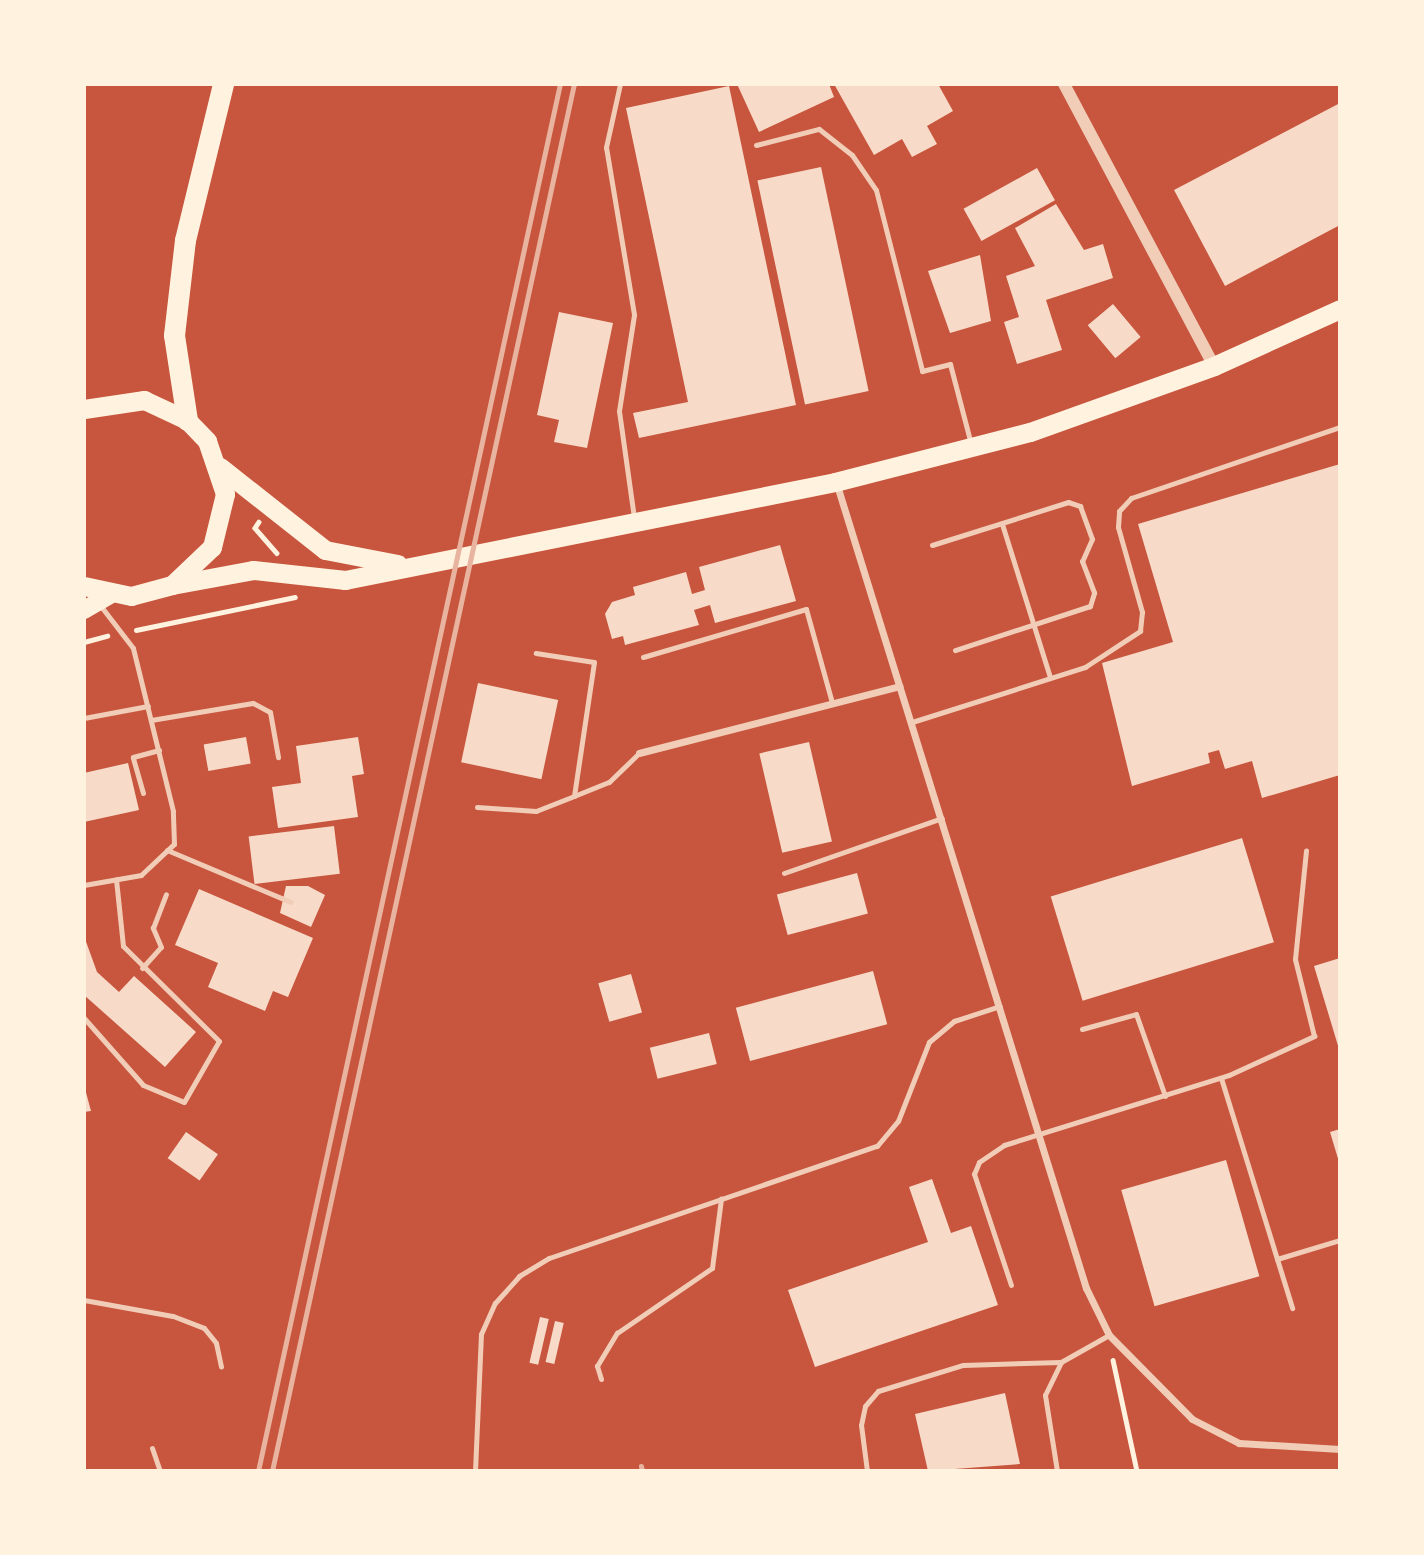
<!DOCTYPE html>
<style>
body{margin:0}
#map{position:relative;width:1424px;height:1555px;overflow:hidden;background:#c8553d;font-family:"Asap Condensed",sans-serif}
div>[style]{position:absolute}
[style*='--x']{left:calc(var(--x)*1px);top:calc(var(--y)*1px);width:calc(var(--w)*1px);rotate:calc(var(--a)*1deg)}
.building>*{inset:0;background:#f7dbc8;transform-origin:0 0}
.path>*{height:4.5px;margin:-2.25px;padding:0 2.25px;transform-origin:2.25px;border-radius:2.25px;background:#fff3e0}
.service>*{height:5px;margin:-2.5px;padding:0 2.5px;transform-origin:2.5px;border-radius:2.5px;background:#f1ccb7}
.minor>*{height:7px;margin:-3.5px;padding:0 3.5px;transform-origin:3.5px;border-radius:3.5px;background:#f1ccb7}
.tertiary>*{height:12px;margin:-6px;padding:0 6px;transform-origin:6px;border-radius:6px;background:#f1ccb7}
.primary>*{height:18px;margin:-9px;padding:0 9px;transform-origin:9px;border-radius:9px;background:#fff3e0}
.trunk>*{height:19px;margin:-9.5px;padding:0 9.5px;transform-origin:9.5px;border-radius:9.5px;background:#fff3e0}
.motorway>*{height:21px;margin:-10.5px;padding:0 10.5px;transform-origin:10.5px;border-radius:10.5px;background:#fff3e0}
.rail>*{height:5px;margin:-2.5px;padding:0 2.5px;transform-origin:2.5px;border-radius:2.5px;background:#e9b49f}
span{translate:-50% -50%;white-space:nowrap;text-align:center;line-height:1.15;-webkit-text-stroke:6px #fff3e0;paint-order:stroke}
.frame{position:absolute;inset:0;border:86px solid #fff3e0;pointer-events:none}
</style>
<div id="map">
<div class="building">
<i style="clip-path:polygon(737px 84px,829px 84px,834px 97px,759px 132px)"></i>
<i style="clip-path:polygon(834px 84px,938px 84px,953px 111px,927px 126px,937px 144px,912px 157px,902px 139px,874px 155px)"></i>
<i style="clip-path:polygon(729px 86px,796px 405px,639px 438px,633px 413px,688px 402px,626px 108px)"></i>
<i style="clip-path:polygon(1340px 103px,1340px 225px,1225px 286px,1174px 190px)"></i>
<i style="left:821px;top:167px;width:229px;height:65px;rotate:78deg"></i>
<i style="left:1037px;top:168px;width:37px;height:84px;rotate:61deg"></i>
<i style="clip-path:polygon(1056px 204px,1084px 250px,1103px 244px,1113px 278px,1046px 300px,1062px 350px,1017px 364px,1004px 322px,1019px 317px,1006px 276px,1035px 266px,1015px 228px)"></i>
<i style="clip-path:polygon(980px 255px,991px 321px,950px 333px,928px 271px)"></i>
<i style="left:1113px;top:304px;width:43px;height:33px;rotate:50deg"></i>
<i style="clip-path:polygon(559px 312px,613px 323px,587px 448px,554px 442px,559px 420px,537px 415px)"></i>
<i style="clip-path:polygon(1340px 464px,1340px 775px,1262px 798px,1252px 761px,1225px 769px,1219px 750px,1208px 753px,1210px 763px,1132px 786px,1102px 663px,1173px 642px,1138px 524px)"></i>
<i style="clip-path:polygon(780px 545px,796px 601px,715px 623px,710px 605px,694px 610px,699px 625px,625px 645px,623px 636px,612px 639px,605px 614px,612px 602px,635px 595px,633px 587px,686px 572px,692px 594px,705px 590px,699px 567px)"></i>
<i style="left:478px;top:683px;width:82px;height:81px;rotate:12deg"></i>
<i style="left:246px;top:737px;width:27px;height:43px;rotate:80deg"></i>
<i style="clip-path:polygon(358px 737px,364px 774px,352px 776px,358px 817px,278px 828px,272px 787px,301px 783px,296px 746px)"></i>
<i style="left:809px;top:742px;width:102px;height:51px;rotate:77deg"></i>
<i style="clip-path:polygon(128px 763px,139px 810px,84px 822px,84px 773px)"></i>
<i style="left:334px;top:826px;width:48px;height:86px;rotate:83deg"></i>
<i style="left:1242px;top:838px;width:109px;height:200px;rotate:73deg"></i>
<i style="left:857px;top:873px;width:42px;height:83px;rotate:75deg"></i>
<i style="clip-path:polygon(286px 886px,308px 886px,325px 895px,311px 927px,280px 913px)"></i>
<i style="clip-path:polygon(199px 889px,313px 938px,288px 997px,273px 991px,265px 1011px,208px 987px,218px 963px,175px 945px)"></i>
<i style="clip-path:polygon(84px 936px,97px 972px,119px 992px,134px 976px,196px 1032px,165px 1067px,84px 995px)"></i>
<i style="clip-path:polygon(1340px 958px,1340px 1049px,1339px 1049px,1314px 966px)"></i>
<i style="left:873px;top:971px;width:55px;height:142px;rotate:75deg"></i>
<i style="left:631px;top:974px;width:40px;height:34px;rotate:74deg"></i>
<i style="left:709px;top:1033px;width:32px;height:61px;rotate:76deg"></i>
<i style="clip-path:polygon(84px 1085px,91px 1111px,84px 1112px)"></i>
<i style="clip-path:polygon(1340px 1129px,1340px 1162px,1339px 1162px,1330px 1132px)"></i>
<i style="left:186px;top:1132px;width:39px;height:32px;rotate:35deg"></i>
<i style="left:1226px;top:1160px;width:121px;height:109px;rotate:74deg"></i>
<i style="clip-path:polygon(932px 1179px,951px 1233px,971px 1226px,998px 1305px,815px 1367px,788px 1290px,928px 1242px,909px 1187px)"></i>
<i style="left:540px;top:1317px;width:9px;height:47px;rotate:13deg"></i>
<i style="left:555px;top:1321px;width:9px;height:42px;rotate:13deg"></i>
<i style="clip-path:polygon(1005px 1393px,1020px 1464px,928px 1471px,915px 1414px)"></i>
</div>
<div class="path">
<i style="--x:259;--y:522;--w:7;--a:124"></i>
<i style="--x:255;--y:528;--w:33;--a:49"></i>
<i style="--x:136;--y:630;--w:162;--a:-11.7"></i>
<i style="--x:84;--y:642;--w:24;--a:-15"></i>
<i style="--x:1113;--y:1360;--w:114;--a:77.8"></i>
</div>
<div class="service">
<i style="--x:620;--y:84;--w:65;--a:102.5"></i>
<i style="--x:606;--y:147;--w:170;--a:80.5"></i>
<i style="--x:634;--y:315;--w:97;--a:98.9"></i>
<i style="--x:619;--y:411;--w:108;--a:82"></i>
<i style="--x:756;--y:145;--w:65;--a:-14.3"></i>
<i style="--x:819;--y:129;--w:42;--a:38.2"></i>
<i style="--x:852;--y:155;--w:42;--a:55.6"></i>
<i style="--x:876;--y:190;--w:187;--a:75.7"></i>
<i style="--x:922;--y:371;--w:29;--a:-14"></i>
<i style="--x:950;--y:364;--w:83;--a:75.3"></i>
<i style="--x:1002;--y:524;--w:160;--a:72.6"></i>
<i style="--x:932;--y:545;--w:143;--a:-17.5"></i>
<i style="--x:1068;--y:502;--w:13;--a:18"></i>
<i style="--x:1080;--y:506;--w:35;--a:70"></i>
<i style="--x:1092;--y:539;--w:24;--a:114"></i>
<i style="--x:1082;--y:561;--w:34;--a:69"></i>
<i style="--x:1094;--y:593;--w:14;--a:107"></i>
<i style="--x:1090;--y:606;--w:142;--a:161.9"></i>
<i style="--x:643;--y:657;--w:170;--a:-16.4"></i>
<i style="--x:806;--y:609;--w:98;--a:74.5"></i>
<i style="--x:84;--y:718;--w:65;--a:-10.6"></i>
<i style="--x:151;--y:720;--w:103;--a:-9.5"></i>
<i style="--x:253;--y:703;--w:19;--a:28"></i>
<i style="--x:270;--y:712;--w:46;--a:79.9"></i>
<i style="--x:912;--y:722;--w:182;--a:-17.6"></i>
<i style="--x:1085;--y:667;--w:66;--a:-33.2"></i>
<i style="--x:1140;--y:631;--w:19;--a:-84"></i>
<i style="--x:1142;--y:612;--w:88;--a:-105.8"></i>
<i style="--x:1118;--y:527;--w:16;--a:-86"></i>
<i style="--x:1119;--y:511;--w:18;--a:-47"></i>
<i style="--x:1131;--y:498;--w:221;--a:-18.8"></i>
<i style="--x:143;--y:793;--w:37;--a:-106"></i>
<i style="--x:133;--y:757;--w:27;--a:-15"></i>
<i style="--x:574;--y:796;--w:38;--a:-22"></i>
<i style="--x:609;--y:782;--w:42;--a:-44"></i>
<i style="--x:477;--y:807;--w:59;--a:3.9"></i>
<i style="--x:536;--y:811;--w:41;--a:-21.5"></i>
<i style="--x:574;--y:796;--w:135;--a:-81.5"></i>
<i style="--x:594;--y:662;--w:59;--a:-171.2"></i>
<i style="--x:167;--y:850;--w:134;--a:22.8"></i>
<i style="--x:784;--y:873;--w:167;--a:-19.2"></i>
<i style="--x:84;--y:885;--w:58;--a:-10"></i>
<i style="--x:141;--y:875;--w:45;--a:-43.2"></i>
<i style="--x:174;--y:844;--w:33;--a:-92"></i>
<i style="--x:173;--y:811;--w:168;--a:-103.8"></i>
<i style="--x:133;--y:648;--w:54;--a:-127.5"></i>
<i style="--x:142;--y:968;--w:28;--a:-48"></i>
<i style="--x:161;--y:947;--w:21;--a:-113"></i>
<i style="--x:153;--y:928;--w:36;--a:-69"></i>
<i style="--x:84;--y:1018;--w:89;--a:48.6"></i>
<i style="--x:143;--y:1085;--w:44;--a:22.5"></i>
<i style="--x:184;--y:1102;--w:70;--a:-60.2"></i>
<i style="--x:219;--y:1041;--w:135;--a:-135.3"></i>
<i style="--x:123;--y:946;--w:67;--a:-96"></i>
<i style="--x:1082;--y:1029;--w:56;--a:-15.5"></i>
<i style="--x:1136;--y:1014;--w:87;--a:70.5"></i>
<i style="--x:1221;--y:1078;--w:241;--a:72.8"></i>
<i style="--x:1277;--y:1259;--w:66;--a:-16.8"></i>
<i style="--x:1011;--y:1285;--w:117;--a:-108.4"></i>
<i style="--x:974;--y:1174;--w:13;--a:-67"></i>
<i style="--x:979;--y:1162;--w:30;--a:-34"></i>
<i style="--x:1004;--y:1145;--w:236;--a:-17.3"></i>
<i style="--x:1229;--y:1075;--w:94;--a:-24.6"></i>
<i style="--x:1314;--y:1036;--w:79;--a:-103.9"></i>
<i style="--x:1295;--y:959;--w:109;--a:-84.2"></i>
<i style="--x:84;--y:1300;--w:90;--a:10.2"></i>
<i style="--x:173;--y:1316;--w:33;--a:21"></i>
<i style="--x:204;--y:1328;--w:19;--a:51"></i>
<i style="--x:216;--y:1343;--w:24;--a:78"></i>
<i style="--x:601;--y:1379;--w:14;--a:-107"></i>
<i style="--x:597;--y:1366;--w:39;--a:-59"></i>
<i style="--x:617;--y:1333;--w:115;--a:-34.4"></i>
<i style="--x:712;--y:1268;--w:70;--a:-82.6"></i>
<i style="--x:152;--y:1448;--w:24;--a:71"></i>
<i style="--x:475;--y:1471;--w:137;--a:-87.5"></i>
<i style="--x:481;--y:1334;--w:34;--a:-66"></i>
<i style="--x:495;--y:1303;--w:36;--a:-48"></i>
<i style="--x:519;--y:1276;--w:35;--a:-31"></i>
<i style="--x:549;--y:1258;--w:347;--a:-18.9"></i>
<i style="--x:877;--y:1146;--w:33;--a:-50"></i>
<i style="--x:898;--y:1121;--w:85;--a:-68.6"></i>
<i style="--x:929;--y:1042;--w:33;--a:-40"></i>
<i style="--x:954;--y:1021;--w:48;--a:-18.1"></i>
<i style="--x:867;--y:1471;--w:46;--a:-97.4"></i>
<i style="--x:861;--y:1425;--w:19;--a:-78"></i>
<i style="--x:865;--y:1406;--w:20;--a:-49"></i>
<i style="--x:878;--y:1391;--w:89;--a:-17"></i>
<i style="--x:963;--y:1365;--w:98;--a:-1.8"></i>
<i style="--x:1057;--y:1471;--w:77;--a:-99"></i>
<i style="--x:1045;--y:1395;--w:37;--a:-64"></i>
<i style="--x:1061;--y:1362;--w:55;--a:-29.4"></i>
</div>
<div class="minor">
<i style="--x:836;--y:482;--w:844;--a:72.77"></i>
<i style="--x:1086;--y:1288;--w:52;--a:63.9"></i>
<i style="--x:1109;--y:1335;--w:118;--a:45.3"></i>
<i style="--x:1192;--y:1419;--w:53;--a:27.1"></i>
<i style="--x:1239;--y:1443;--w:101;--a:3.4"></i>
<i style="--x:639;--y:753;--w:269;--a:-14.4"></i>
</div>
<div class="tertiary">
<i style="--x:1064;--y:84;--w:319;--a:62"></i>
</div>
<div class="primary">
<i style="--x:84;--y:610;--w:30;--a:-30"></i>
</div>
<div class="trunk">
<i style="--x:84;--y:409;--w:61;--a:-8.5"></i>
<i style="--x:144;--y:400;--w:47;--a:24.9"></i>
<i style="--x:187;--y:420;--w:29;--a:46"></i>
<i style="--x:207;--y:441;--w:56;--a:71.2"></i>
<i style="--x:225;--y:494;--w:55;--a:103.8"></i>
<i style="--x:212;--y:547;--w:55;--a:136.5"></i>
<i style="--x:172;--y:585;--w:42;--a:165"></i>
<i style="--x:131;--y:596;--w:48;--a:-168"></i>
<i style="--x:220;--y:467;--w:134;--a:38.3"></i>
<i style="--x:325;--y:550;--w:74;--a:10.9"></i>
<i style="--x:172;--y:585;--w:82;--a:-10.5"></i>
<i style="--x:253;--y:570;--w:93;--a:6.2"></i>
<i style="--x:345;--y:580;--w:500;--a:-11.3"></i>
<i style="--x:835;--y:482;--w:201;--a:-14.4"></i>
<i style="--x:1030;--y:432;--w:195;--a:-19.7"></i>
<i style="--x:1214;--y:366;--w:138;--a:-24.3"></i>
</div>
<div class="motorway">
<i style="--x:187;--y:420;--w:86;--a:-98.7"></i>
<i style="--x:174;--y:335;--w:96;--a:-83.4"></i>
<i style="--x:185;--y:240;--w:161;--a:-76.3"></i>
</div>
<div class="rail">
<i style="--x:641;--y:1466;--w:5;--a:79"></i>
<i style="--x:258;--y:1471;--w:1419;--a:-77.72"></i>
<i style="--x:272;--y:1471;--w:1419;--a:-77.72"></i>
</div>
<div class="frame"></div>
</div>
